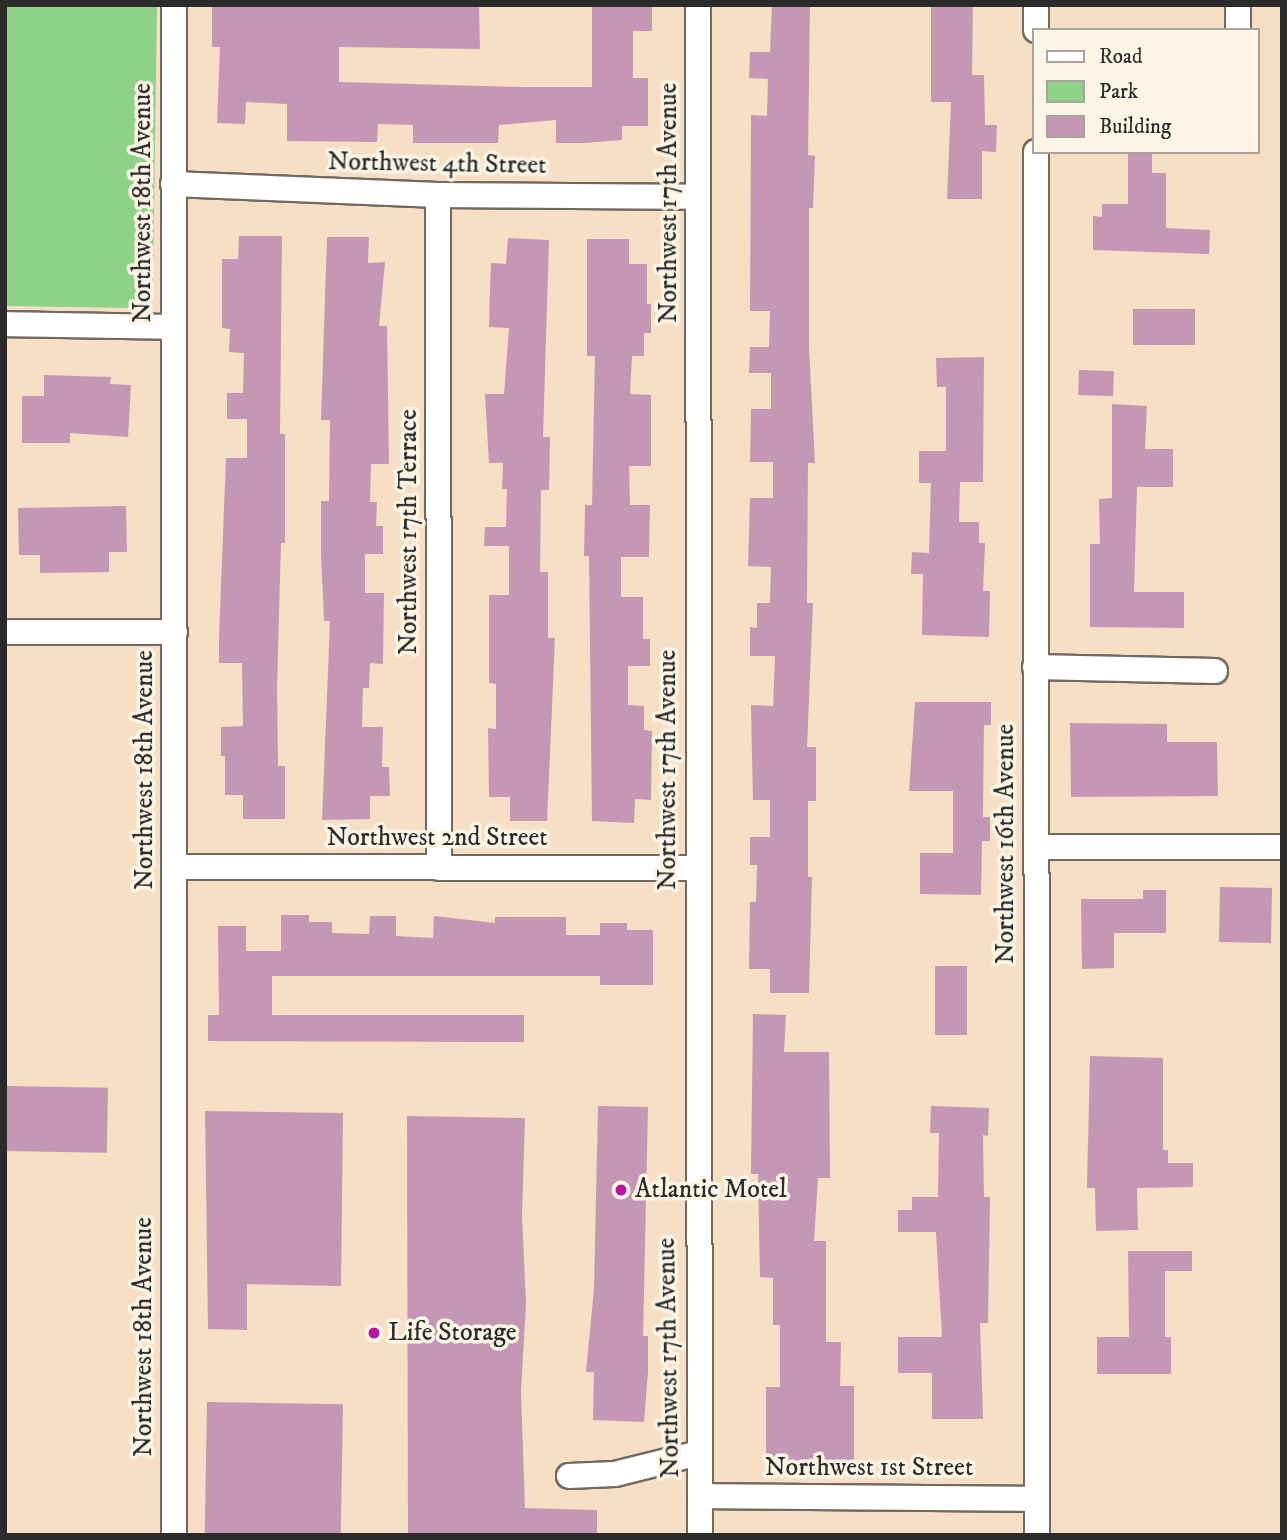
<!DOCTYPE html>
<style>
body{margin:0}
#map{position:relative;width:1287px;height:1540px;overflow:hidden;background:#f6dfc4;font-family:"IM FELL DW Pica",serif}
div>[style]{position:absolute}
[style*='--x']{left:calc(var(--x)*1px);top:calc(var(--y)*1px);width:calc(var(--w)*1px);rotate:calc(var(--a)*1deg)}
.green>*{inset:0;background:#8ed189}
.building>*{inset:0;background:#c498b4;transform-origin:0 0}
.roads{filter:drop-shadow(2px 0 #726a61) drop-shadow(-2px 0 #726a61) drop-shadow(0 2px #726a61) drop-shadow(0 -2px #726a61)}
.minor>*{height:24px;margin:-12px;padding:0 12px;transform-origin:12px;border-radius:12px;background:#fff}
.dots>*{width:19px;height:19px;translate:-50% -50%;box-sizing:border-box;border:4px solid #fcf5e5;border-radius:50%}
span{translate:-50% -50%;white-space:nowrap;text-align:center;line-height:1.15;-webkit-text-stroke:7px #fcf5e5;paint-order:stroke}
.street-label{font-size:26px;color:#2b2b2b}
.poi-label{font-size:26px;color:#2b2b2b}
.left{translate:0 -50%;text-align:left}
.frame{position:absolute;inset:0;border:7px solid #2b2b2b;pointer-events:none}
.legend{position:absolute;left:1032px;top:28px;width:228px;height:126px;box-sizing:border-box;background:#fcf5e5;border:2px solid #a8a49b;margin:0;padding:9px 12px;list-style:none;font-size:21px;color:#2b2b2b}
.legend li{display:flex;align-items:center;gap:14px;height:35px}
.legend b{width:35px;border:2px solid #a8a49b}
</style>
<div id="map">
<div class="green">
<i style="clip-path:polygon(5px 5px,157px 5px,153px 288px,132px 308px,5px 306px)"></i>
</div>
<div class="building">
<i style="clip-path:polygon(212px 5px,479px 5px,480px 49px,339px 47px,339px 82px,522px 87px,592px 87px,592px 5px,652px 5px,652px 31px,633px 31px,633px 78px,648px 78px,648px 126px,622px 126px,622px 140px,585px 143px,556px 143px,556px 120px,499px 125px,498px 143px,413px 143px,413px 125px,378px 124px,377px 142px,287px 141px,287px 104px,246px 102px,245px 124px,217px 123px,220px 47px,212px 47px)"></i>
<i style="clip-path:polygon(772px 5px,810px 5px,808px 155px,815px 156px,813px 208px,809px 208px,809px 347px,815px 463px,808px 463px,807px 603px,813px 603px,807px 747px,816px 747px,816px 801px,808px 801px,808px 877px,812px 877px,809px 993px,770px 993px,770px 969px,749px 969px,750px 902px,756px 902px,757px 865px,750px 865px,750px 837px,770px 837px,770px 800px,753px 800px,751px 705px,773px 706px,775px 656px,750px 656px,750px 627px,757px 628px,757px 603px,770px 603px,771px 567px,748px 566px,750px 498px,773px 498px,773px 462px,750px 462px,751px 409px,771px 409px,771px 373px,749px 373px,750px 347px,769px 347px,770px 311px,750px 311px,751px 115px,767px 116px,768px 79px,749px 78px,750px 52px,770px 52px)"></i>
<i style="clip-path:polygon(931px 5px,973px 5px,972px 75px,984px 75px,985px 125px,997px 125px,996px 152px,982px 151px,982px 199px,947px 199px,951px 102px,931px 102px)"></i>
<i style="clip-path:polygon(1128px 152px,1152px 152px,1152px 173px,1166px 173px,1166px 228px,1210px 230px,1209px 254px,1093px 250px,1093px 216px,1102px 217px,1102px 204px,1128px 204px)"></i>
<i style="clip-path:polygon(239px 236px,282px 236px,280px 434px,285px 434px,285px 543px,281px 543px,277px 686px,278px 766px,285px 766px,285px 819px,243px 819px,243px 795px,225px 795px,225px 756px,221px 756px,221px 727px,243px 726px,242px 663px,219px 663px,219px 636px,226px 458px,247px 458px,247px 419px,227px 419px,227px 393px,243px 393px,244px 353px,229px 352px,230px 329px,222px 328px,222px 259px,238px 259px)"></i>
<i style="clip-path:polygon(327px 237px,369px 237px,368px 263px,385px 262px,379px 326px,387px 326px,389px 464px,371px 464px,370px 502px,377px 502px,376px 526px,383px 526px,383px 554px,365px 554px,365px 593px,384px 593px,383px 664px,370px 663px,369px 688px,363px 688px,362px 727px,383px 727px,382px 767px,389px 767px,390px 796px,370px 796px,370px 819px,322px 820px,330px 621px,324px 621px,321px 553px,321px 501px,329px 501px,330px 420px,321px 420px)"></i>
<i style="clip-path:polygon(508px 238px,549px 240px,543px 437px,550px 437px,549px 490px,541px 490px,540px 572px,548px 572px,548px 638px,555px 638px,547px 821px,510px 821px,510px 797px,489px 797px,488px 728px,496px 729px,496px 684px,489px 683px,489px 595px,509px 595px,509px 546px,484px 546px,485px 527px,506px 527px,507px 489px,502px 489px,503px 463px,489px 463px,485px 394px,504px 394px,509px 328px,489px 327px,490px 290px,491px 263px,506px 264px)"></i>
<i style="clip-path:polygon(587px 239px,629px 239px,629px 264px,647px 264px,647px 304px,651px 304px,651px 333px,644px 333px,644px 356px,632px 356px,630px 394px,651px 395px,651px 466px,629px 466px,630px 505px,650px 505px,649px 557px,621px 557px,621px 597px,643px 597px,643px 639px,650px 639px,650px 666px,628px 666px,628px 705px,644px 706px,644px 730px,652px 731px,651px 800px,635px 799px,634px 823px,592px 821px,589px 556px,584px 556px,585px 505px,592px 505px,595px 356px,587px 356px)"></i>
<i style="left:1133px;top:309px;width:62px;height:36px"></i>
<i style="clip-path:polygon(984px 357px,983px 482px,960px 482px,959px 522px,979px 522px,979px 543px,985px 543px,983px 591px,990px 591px,989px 637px,922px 635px,923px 574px,911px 574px,912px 552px,929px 553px,931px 483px,919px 483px,919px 451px,946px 451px,946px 387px,937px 387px,936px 358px)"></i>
<i style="left:1079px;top:370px;width:35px;height:25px;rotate:2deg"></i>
<i style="clip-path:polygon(44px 375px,111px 377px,110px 384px,131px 385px,128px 437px,70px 433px,70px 443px,22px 443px,22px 396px,44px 396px)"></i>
<i style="clip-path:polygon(1112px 404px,1147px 406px,1145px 449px,1173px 449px,1173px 487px,1137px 487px,1134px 592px,1184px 592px,1184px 628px,1090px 627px,1090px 544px,1100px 544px,1099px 499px,1112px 498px)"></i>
<i style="clip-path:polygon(126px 506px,127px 552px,109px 552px,109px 572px,40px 573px,40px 555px,19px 555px,18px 508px)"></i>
<i style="clip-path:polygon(915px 702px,991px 702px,991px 725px,984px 725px,983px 817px,990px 817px,990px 841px,982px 841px,981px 895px,920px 894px,920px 853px,953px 853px,953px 791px,909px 791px)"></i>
<i style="clip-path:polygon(1070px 723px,1167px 724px,1167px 742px,1217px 742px,1218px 796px,1071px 797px)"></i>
<i style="left:1220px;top:887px;width:52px;height:55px;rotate:1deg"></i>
<i style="clip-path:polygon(1143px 890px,1166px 890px,1166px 933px,1114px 933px,1114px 968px,1082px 969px,1081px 899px,1143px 899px)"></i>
<i style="clip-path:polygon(281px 915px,309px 915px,309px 922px,332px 922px,332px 933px,369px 934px,370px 916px,396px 916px,396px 936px,433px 938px,434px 916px,495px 923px,495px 917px,566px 917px,566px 935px,600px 935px,600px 923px,627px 923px,627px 930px,653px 930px,653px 985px,600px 985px,600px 976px,272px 976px,272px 1015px,524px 1015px,524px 1042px,208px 1041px,208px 1015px,219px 1015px,218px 926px,246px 926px,246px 951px,281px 951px)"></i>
<i style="left:935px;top:966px;width:32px;height:69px"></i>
<i style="clip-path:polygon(753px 1014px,786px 1015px,784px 1052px,829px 1052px,830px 1178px,818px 1178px,814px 1241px,826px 1241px,826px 1342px,841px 1342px,840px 1386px,854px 1386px,854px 1460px,766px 1461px,766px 1387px,780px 1387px,780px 1325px,773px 1325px,773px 1278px,760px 1277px,758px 1174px,751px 1174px)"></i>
<i style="clip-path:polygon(1090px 1056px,1163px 1058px,1163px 1150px,1168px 1150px,1168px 1163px,1193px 1163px,1193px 1187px,1137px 1188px,1138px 1230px,1096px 1231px,1095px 1188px,1087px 1188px)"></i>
<i style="left:5px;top:1086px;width:103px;height:65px;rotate:1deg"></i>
<i style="clip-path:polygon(598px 1106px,648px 1107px,643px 1336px,648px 1336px,648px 1372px,644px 1422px,593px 1420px,594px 1372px,586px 1372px,594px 1289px)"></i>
<i style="clip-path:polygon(931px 1106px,989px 1108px,988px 1136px,983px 1135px,984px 1197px,990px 1197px,988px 1323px,980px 1323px,983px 1419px,932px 1419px,932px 1373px,898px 1373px,898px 1337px,942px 1337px,936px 1232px,898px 1232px,898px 1210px,912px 1210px,912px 1197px,938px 1197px,939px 1133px,930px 1133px)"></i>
<i style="clip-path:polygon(205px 1111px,343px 1113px,341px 1286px,247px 1284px,247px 1330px,208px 1329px)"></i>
<i style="clip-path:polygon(407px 1116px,525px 1118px,522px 1216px,526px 1303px,521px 1392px,525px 1508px,597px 1510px,597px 1535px,408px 1535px)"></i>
<i style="clip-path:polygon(1128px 1251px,1192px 1251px,1192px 1271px,1165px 1271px,1165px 1337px,1171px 1337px,1171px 1374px,1097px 1374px,1097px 1337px,1129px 1337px)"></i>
<i style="left:207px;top:1402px;width:136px;height:133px;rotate:1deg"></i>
</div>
<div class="roads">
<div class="minor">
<i style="--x:174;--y:5;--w:1530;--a:90"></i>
<i style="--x:698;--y:5;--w:1530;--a:89.93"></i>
<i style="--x:1238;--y:5;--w:25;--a:90"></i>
<i style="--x:1036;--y:30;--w:25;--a:-90"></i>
<i style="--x:1036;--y:152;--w:1383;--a:89.96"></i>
<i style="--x:173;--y:184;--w:265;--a:2.4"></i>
<i style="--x:438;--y:195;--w:260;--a:0.4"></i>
<i style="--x:438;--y:195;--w:673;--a:89.91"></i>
<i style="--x:5;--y:324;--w:167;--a:1"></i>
<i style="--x:5;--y:632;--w:170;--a:0"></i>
<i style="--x:1035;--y:667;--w:180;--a:1.3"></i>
<i style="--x:1036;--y:847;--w:246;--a:0"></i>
<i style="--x:175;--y:867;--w:523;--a:0.11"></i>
<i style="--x:569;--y:1476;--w:46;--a:-2.5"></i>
<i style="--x:615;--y:1474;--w:87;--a:-14"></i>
<i style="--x:700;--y:1496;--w:337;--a:0.5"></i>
</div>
</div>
<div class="dots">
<i style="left:621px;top:1190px;background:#b5179e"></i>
<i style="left:374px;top:1333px;background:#b5179e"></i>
</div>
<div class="street-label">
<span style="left:437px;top:164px;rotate:1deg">Northwest 4th Street</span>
<span style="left:143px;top:203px;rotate:-90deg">Northwest 18th Avenue</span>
<span style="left:669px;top:203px;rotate:-90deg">Northwest 17th Avenue</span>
<span style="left:409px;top:532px;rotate:-90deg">Northwest 17th Terrace</span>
<span style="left:145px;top:770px;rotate:-90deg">Northwest 18th Avenue</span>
<span style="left:668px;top:770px;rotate:-90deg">Northwest 17th Avenue</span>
<span style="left:437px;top:838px">Northwest 2nd Street</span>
<span style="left:1006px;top:844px;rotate:-90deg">Northwest 16th Avenue</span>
<span style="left:144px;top:1337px;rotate:-90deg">Northwest 18th Avenue</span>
<span style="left:669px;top:1358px;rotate:-91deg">Northwest 17th Avenue</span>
<span style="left:869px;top:1468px">Northwest 1st Street</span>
</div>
<div class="poi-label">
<span class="left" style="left:635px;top:1190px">Atlantic Motel</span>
<span class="left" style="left:388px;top:1333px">Life Storage</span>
</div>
<div class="frame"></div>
<ul class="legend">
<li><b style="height:9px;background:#fff"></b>Road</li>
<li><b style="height:19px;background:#8ed189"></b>Park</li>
<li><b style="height:19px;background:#c498b4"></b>Building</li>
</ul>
</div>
